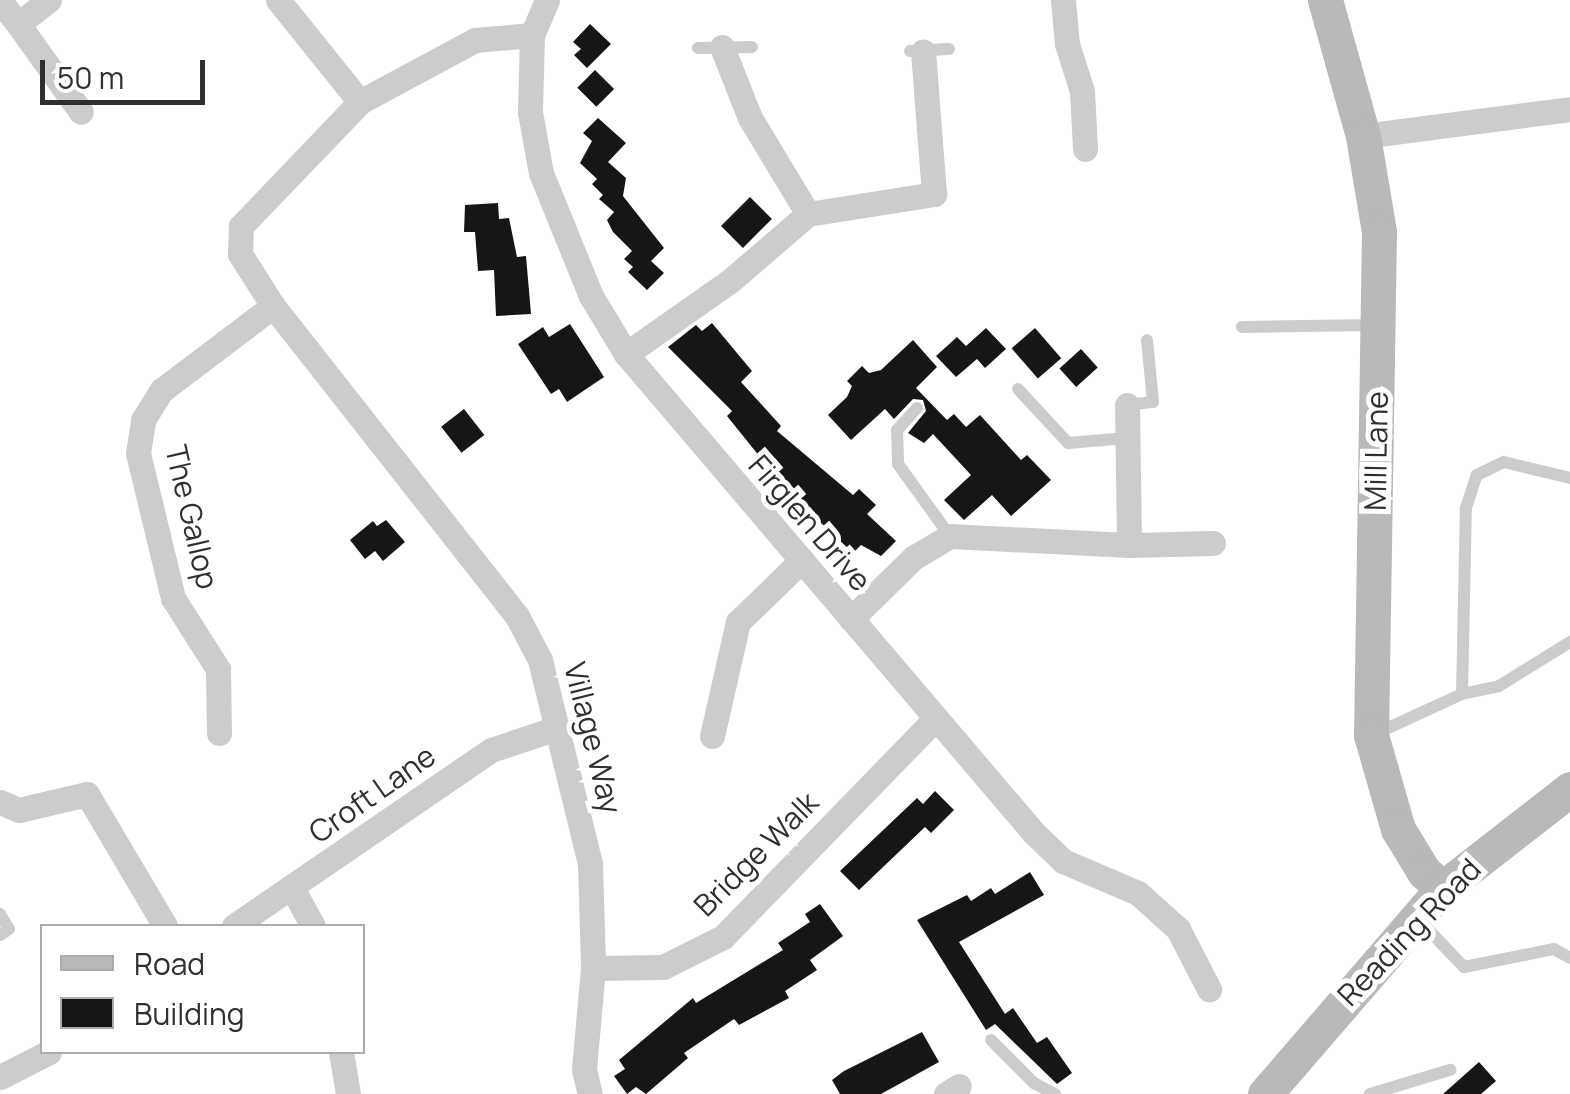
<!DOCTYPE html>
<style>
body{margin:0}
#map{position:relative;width:1570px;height:1094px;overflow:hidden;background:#fff;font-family:Manrope,sans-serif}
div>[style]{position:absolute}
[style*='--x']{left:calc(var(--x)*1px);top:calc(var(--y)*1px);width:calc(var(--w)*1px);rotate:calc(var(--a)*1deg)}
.building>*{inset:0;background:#161616;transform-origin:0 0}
.lane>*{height:12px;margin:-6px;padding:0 6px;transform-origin:6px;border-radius:6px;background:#ccc}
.street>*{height:25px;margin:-12.5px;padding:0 12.5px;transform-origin:12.5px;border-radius:12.5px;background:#ccc}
.secondary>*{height:35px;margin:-17.5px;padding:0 17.5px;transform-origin:17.5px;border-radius:17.5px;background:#b9b9b9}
span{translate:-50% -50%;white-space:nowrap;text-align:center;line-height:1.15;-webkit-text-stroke:10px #fff;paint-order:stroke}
.street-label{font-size:30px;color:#2f2f2f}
.legend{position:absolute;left:40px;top:924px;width:325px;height:130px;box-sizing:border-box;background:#fff;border:2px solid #acacac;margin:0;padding:12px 18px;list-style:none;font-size:30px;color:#2f2f2f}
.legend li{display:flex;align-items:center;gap:20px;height:50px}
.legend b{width:50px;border:2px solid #acacac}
.scale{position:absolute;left:40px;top:60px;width:165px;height:45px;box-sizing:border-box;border:5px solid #2f2f2f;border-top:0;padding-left:12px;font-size:30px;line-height:35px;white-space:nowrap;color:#2f2f2f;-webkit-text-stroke:8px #fff;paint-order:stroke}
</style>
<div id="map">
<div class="building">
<i style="clip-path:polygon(590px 24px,611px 44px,587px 68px,574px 55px,581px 49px,573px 42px)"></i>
<i style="left:595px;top:70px;width:27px;height:25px;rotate:45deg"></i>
<i style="clip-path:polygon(598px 118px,626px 143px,608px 162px,626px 178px,623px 196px,664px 248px,651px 261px,664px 273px,647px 290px,628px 272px,633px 267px,624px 259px,632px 251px,613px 232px,607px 220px,614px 212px,599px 199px,603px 195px,592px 184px,597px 179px,580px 163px,592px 141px,583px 133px)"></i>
<i style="left:750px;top:197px;width:31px;height:41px;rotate:45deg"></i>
<i style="clip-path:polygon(498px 203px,499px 219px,509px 218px,517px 257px,526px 256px,531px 314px,496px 316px,494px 270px,478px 271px,475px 232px,464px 232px,465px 205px)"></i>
<i style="clip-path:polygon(712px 323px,752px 371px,741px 382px,781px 426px,777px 431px,853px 495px,859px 489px,876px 505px,867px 514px,896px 541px,881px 556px,861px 545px,853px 553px,789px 493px,727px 416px,732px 411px,668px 347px,696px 325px,702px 331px)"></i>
<i style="clip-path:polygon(570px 324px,604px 377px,567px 402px,559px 389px,551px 394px,518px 344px,543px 327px,549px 337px)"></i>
<i style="clip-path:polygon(986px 328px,1006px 349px,985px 368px,977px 359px,956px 377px,936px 356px,957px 337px,966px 346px)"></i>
<i style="left:1035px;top:328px;width:40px;height:31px;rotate:49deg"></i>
<i style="clip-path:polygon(913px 340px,937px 367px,916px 388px,947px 420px,954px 414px,966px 427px,980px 415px,1021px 460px,1027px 455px,1051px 480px,1011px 516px,992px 495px,964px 520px,944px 500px,971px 475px,933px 434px,924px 443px,908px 433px,926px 411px,923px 400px,913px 399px,894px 419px,885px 409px,851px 440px,828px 415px,847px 397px,852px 386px,847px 381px,862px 366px,869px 373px,881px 370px)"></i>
<i style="left:1081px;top:349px;width:25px;height:29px;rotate:48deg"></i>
<i style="left:464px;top:409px;width:33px;height:29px;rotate:52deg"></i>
<i style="clip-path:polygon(386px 520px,405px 542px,383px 561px,375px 551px,365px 559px,350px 540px,373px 521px,377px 526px)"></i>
<i style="clip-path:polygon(935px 791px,954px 810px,931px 833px,925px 827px,859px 890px,840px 871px,917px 798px,923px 804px)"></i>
<i style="clip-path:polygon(1030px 872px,1044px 895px,959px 942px,1005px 1014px,1013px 1008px,1037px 1043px,1047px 1037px,1072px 1073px,1057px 1084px,995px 1024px,986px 1030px,917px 920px,967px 895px,971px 901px,991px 888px,995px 894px)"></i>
<i style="clip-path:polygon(820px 904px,843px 936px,810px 960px,817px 970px,785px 991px,789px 998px,739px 1025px,734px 1019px,684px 1053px,688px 1058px,646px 1094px,636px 1087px,627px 1094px,614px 1076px,625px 1069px,619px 1060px,693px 998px,696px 1003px,783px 950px,778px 943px,810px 922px,805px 914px)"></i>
<i style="clip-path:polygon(922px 1032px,939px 1062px,881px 1094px,840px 1094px,832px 1080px,844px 1071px)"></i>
<i style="clip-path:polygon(1479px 1062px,1496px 1081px,1481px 1094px,1443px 1094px)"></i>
</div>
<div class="lane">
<i style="--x:698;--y:48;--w:54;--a:-1.1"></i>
<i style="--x:910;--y:51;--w:39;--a:-3"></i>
<i style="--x:1242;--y:327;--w:134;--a:-0.9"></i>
<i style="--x:1018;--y:389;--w:74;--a:47.2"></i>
<i style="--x:1068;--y:443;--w:59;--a:-4.8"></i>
<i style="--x:1127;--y:405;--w:26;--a:-7"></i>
<i style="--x:1153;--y:402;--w:62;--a:-95.5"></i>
<i style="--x:917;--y:408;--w:30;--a:132"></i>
<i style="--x:897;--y:430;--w:34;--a:88"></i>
<i style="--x:898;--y:464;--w:89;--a:54.2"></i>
<i style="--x:1462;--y:694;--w:186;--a:-88.8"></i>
<i style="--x:1466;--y:508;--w:35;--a:-72"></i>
<i style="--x:1477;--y:475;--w:30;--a:-26"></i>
<i style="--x:1504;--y:462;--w:68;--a:13.6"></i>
<i style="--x:1375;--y:734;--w:96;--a:-24.7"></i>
<i style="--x:1462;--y:694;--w:38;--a:-12"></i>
<i style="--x:1499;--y:686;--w:84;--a:-31.8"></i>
<i style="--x:0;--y:914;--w:17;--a:59"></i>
<i style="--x:9;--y:929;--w:11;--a:146"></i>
<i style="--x:1417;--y:918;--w:68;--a:46.2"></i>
<i style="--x:1464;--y:967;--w:92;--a:-11.3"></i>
<i style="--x:1554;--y:949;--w:18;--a:29"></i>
<i style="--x:991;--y:1040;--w:61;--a:45"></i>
<i style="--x:1034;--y:1083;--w:24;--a:28"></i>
<i style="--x:1370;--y:1094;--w:84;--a:-16.7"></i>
</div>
<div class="street">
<i style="--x:49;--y:0;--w:39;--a:142"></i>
<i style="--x:18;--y:24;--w:108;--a:54.4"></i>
<i style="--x:278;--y:0;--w:131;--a:51.2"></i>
<i style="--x:547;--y:0;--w:38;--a:113"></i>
<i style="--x:532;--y:35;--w:77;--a:91.5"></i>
<i style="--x:530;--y:112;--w:62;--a:79.8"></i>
<i style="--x:541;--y:173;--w:133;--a:67.9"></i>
<i style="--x:591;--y:296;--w:68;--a:58.9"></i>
<i style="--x:626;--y:354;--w:629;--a:49.58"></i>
<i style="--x:1034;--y:833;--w:40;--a:44"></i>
<i style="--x:1063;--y:861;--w:82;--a:23.1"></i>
<i style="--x:1138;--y:893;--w:54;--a:42"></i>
<i style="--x:1178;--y:929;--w:68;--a:62.7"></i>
<i style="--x:1063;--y:0;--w:44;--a:84.8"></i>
<i style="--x:1067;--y:44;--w:49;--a:72.3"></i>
<i style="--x:1082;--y:91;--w:58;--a:87"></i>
<i style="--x:0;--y:1;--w:29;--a:52"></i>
<i style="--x:532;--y:35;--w:57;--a:175"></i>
<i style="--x:475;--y:40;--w:131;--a:151.7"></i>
<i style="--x:360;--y:102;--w:172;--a:133.8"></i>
<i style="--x:241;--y:226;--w:28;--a:92"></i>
<i style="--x:240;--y:254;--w:62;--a:57.6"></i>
<i style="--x:273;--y:306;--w:395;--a:51.8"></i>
<i style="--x:517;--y:616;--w:50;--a:62.4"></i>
<i style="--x:540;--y:660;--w:210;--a:76.2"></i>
<i style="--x:590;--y:864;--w:104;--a:88.3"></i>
<i style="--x:593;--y:968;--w:101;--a:95.1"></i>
<i style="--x:584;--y:1069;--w:26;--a:77"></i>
<i style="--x:722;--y:47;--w:76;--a:68.5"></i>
<i style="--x:750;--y:118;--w:112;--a:58.9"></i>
<i style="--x:1363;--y:136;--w:209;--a:-7.4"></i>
<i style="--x:626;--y:354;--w:127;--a:-35.1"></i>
<i style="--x:730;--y:281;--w:103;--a:-40.7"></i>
<i style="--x:808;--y:214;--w:128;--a:-9"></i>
<i style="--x:934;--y:194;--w:143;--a:-94.4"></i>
<i style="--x:1129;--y:545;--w:84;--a:-1.4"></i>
<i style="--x:851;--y:619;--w:87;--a:-44.5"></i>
<i style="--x:913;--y:558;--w:43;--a:-30.7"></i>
<i style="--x:950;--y:536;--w:179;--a:2.9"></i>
<i style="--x:1129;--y:545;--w:140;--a:-90.8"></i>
<i style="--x:219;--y:733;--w:64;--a:-90.9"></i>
<i style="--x:218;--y:669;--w:84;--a:-122.4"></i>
<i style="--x:173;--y:598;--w:149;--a:-103.6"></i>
<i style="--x:138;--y:453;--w:33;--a:-81"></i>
<i style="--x:143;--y:420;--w:36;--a:-58"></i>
<i style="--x:162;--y:390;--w:139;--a:-37.1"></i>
<i style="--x:712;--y:736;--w:117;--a:-77.2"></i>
<i style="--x:738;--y:622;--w:89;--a:-44.1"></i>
<i style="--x:0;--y:802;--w:21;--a:23"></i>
<i style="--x:19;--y:810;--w:70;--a:-13.2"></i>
<i style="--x:87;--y:794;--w:153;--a:59.4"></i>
<i style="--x:292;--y:888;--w:43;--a:61.1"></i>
<i style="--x:234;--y:926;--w:311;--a:-34.4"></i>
<i style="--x:491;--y:750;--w:66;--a:-18.4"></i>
<i style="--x:593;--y:968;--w:70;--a:-0.8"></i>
<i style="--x:663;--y:967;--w:67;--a:-26.6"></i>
<i style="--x:723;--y:937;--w:301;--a:-45.8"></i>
<i style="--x:341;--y:1052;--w:43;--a:80.5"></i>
<i style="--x:0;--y:1077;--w:55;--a:-27"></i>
<i style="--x:946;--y:1094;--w:15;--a:-32"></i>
</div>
<div class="secondary">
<i style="--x:1325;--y:0;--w:141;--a:74.4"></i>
<i style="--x:1363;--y:136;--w:97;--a:80.5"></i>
<i style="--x:1379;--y:232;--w:503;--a:90.91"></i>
<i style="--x:1371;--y:735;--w:98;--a:74"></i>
<i style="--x:1398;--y:829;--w:50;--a:58.8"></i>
<i style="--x:1424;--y:872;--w:25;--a:40"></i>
<i style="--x:1265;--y:1094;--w:272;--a:-49.2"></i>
<i style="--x:1443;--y:888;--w:161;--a:-37.9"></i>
</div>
<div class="street-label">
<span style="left:1376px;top:451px;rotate:-89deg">Mill Lane</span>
<span style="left:192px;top:517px;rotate:77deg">The Gallop</span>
<span style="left:810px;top:523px;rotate:49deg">Firglen Drive</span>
<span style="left:593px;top:738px;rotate:76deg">Village Way</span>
<span style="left:372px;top:794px;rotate:-35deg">Croft Lane</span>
<span style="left:756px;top:854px;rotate:-45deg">Bridge Walk</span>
<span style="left:1409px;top:932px;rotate:-46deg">Reading Road</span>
</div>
<ul class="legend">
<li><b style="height:12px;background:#b9b9b9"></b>Road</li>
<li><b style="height:28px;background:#161616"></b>Building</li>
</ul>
<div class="scale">50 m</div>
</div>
